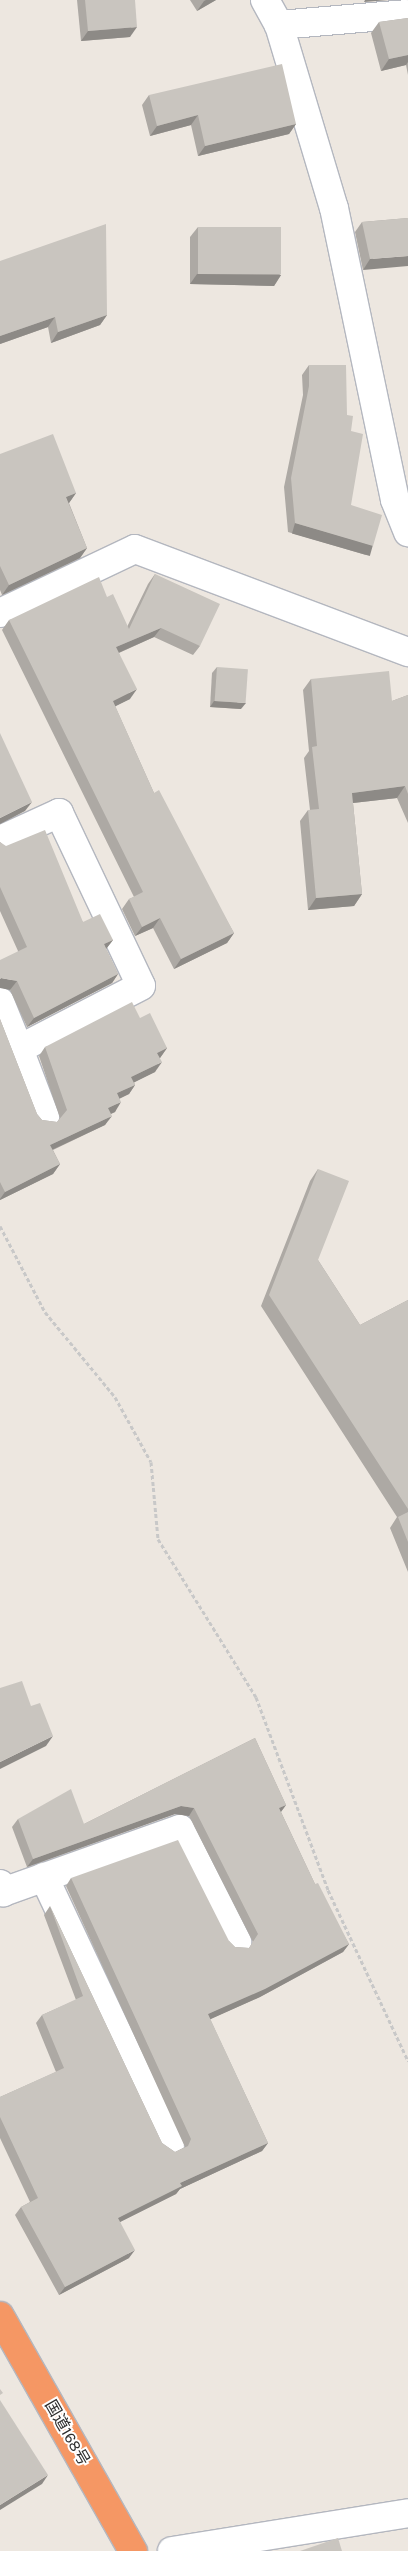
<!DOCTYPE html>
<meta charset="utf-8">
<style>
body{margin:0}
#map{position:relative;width:408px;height:2551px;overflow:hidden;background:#ede7e0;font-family:Karla,"Noto Sans JP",sans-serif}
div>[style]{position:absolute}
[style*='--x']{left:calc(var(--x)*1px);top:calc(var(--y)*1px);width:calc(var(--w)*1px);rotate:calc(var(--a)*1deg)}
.path>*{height:3px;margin-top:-1.5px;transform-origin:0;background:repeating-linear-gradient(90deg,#c8c8c8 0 4px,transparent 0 6.5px)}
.roads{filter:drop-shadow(1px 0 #b4b7bf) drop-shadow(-1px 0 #b4b7bf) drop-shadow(0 1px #b4b7bf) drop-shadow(0 -1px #b4b7bf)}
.minor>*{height:28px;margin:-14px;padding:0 14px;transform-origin:14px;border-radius:14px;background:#fff}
.highway>*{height:28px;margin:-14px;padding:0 14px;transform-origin:14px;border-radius:14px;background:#f59764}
.wall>*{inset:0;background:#ada9a4}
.shaded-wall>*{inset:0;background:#8d8a86;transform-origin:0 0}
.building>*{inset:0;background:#c9c5bf;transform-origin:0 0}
span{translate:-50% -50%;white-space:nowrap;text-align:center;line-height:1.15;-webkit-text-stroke:4px #fff;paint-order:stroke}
.street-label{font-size:16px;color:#2d2d2d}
</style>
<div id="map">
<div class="path">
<i style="--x:0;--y:1226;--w:97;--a:62.4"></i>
<i style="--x:45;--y:1312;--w:110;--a:50.5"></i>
<i style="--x:115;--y:1397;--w:74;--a:61"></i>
<i style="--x:151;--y:1462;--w:77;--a:84.8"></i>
<i style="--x:158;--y:1539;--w:186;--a:58.2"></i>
<i style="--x:256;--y:1697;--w:206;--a:69.5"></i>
<i style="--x:328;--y:1890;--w:189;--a:64.9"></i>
</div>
<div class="roads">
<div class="minor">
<i style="--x:265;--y:0;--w:29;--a:61"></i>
<i style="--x:279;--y:25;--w:191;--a:73.3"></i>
<i style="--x:334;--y:208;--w:298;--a:78.2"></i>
<i style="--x:395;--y:500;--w:35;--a:68"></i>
<i style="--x:279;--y:25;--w:129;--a:-4.9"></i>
<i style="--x:0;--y:613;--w:149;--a:-25.4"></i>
<i style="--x:135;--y:549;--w:292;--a:20.7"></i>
<i style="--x:0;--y:840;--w:65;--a:-24.6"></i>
<i style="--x:59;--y:813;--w:191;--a:64.6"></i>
<i style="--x:141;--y:986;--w:137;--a:152.7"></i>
<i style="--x:19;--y:1049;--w:51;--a:-112"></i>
<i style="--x:19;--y:1049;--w:73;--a:69.1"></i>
<i style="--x:44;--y:1877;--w:296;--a:64.8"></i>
<i style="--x:0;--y:1884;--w:9;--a:69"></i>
<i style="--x:3;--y:1892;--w:188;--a:-19.6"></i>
<i style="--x:180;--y:1829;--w:127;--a:63.2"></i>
<i style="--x:172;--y:2551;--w:239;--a:-9.1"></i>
</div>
<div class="highway">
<i style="--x:0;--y:2316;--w:270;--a:60.5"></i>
</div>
</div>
<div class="wall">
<i style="clip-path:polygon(77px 0,135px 0,130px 37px,81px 41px)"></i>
<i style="clip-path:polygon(190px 0,216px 0,197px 11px)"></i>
<i style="clip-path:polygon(408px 18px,408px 75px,406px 65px,381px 71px,371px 33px,379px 22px)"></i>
<i style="clip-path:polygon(149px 95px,296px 124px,289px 134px,198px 156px,191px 125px,150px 136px,142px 105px)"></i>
<i style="clip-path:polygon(408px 218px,363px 270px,355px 232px,362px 222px)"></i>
<i style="clip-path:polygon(198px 227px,281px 275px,274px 286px,190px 284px,190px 237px)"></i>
<i style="clip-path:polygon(0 261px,107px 315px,100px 325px,51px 343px,48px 327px,0 344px)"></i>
<i style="clip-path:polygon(309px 365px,347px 415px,351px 431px,351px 505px,366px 555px,288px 532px,284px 487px,303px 395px,302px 375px)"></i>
<i style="clip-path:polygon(0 454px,76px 493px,69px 503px,87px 548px,80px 558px,2px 595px,0 590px)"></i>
<i style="clip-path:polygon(155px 574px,200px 646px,193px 655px,154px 637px,119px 653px,130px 699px,115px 706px,154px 793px,234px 933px,227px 943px,174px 969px,153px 928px,135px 936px,122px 909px,129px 899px,134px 897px,2px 630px,9px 620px,107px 597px,127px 627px,148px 584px)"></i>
<i style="clip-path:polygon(217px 667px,241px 709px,210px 707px,212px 673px)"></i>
<i style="clip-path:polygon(311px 679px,392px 701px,408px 695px,408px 823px,397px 798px,353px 803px,362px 894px,354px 906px,308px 910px,300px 821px,308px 810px,310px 810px,304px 758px,309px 751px,303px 690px)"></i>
<i style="clip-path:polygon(0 842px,83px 922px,113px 940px,106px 949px,118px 974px,112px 983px,27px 1027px,10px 990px,18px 951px,0 911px)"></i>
<i style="clip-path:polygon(140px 1018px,167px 1048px,160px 1058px,155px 1072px,134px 1082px,135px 1085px,129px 1094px,119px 1099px,115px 1112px,111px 1114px,105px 1125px,53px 1150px,60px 1164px,53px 1174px,0 1200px,0 1019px,37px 1114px,42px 1120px,57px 1122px,60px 1118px,39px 1056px,45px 1047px)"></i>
<i style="clip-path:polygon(318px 1169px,318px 1260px,360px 1325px,408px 1300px,408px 1572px,390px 1528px,397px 1517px,261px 1306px,310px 1181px)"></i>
<i style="clip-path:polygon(255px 1738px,286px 1805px,281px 1812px,315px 1884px,349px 1944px,343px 1952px,260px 1997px,210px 2019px,268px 2143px,262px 2151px,180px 2189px,176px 2194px,120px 2222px,129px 2258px,59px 2295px,15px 2215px,21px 2207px,30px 2202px,0 2138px,0 2097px,56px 2072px,36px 2023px,42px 2015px,76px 2000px,44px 1915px,50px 1906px,162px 2143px,175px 2152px,185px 2147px,66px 1886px,71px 1878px,229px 1941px,235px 1947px,249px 1948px,253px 1942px,189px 1816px,175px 1814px,27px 1867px,12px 1827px,18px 1819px,84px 1824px)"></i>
</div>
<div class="shaded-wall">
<i style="clip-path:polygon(206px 0,216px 0,197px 11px,204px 1px)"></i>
<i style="clip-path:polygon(365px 0,389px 0,364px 2px)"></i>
<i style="clip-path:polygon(137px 27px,130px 37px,81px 41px,88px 31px)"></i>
<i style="clip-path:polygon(408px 55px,408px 62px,406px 65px,381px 71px,389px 59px)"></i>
<i style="clip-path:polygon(198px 115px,191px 125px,150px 136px,157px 126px)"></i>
<i style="clip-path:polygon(296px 124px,289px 134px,198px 156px,205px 146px)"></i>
<i style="clip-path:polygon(408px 256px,408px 266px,363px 270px,370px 259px)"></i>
<i style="clip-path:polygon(197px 274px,281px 275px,274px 286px,190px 284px)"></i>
<i style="clip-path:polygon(107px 315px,100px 325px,51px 343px,58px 332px)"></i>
<i style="clip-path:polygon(55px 317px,48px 327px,0 344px,0 336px)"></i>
<i style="clip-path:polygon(76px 493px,69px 503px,60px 506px,66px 497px)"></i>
<i style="left:295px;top:523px;width:81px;height:11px;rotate:16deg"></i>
<i style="clip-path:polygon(87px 548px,80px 558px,2px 595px,9px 585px)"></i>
<i style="clip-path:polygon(161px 628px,154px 637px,109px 657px,116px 647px)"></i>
<i style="clip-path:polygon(137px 689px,130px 699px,106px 711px,113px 701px)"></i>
<i style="clip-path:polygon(214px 701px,246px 703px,241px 709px,210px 707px)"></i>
<i style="clip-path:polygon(405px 786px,397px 798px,344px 804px,352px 793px)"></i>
<i style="clip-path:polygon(32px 802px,25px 811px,0 824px,0 818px)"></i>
<i style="clip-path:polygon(362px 894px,354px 906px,308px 910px,316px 898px)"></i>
<i style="clip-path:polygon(160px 918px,153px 928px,135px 936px,142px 927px)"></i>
<i style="clip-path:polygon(234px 933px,227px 943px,174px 969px,181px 959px)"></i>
<i style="clip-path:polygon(113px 940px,106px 949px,104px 944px)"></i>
<i style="clip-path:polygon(118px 974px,112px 983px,27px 1027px,34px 1018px)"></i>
<i style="clip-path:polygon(1px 978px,17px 981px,10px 990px,0 988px,0 979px)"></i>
<i style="clip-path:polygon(167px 1048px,160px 1058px,151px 1062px,157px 1053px)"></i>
<i style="clip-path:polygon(162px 1062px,155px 1072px,125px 1087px,131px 1077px)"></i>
<i style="clip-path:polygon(135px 1085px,129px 1094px,110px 1103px,117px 1093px)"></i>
<i style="clip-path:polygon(121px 1102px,115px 1112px,101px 1118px,108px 1108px)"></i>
<i style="clip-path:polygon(112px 1116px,105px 1125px,43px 1154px,50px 1145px)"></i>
<i style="clip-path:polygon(60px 1164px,53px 1174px,0 1200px,0 1199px,5px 1192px)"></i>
<i style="clip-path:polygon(53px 1736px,46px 1746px,0 1769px,0 1762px)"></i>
<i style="clip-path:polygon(286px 1805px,280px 1813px,279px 1808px)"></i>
<i style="clip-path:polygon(181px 1806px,194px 1808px,189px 1816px,175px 1814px,27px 1867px,33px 1859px)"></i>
<i style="clip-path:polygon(349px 1944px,343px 1952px,260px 1997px,202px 2023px,208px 2014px)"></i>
<i style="clip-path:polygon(268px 2143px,262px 2151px,180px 2189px,176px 2194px,112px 2226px,118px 2218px,180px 2183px)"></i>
<i style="clip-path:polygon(135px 2250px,129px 2258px,59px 2295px,65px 2287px)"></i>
<i style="clip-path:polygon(48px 2475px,42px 2484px,0 2510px,0 2505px)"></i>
</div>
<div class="building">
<i style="clip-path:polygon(85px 0,135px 0,137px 27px,88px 31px)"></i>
<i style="clip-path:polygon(408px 18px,408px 55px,389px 59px,379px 22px)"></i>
<i style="clip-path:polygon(282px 64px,296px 124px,205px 146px,198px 115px,157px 126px,149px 95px)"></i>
<i style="clip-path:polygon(408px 218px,408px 256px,370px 259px,362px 222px)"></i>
<i style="clip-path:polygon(106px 224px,107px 315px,58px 332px,55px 317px,0 336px,0 261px)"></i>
<i style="left:198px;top:227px;width:83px;height:47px"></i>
<i style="clip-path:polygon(309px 365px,346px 365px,347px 415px,353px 416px,351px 431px,363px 434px,351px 505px,382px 515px,373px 546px,295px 523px,291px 478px,309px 386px)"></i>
<i style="clip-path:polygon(53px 434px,76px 493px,66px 497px,87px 548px,9px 585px,0 566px,0 454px)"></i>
<i style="clip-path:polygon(155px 574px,220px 604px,200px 646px,161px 628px,116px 647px,137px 689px,113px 701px,154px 793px,159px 790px,234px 933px,181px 959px,160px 918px,142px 927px,129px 899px,143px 892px,9px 620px,99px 577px,107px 597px,113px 594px,129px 629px)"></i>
<i style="left:217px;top:667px;width:31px;height:34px;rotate:4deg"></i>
<i style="clip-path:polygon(389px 671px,392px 701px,408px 695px,408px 794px,405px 786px,352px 793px,362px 894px,316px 898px,308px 810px,319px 809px,312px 747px,317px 746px,311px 679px)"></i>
<i style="clip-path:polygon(0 733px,32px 802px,0 818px)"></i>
<i style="clip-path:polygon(45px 830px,83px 922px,100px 914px,113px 940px,104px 944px,118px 974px,34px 1018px,17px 981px,1px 978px,0 979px,0 960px,27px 947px,0 887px,0 842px,6px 846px)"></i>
<i style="clip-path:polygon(132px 1002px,140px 1018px,150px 1013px,167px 1048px,157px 1053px,162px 1062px,131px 1077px,135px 1085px,117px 1093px,121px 1102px,108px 1108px,112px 1116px,50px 1145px,60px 1164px,5px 1192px,0 1182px,0 1019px,37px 1114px,42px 1120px,57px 1122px,67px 1110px,45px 1047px)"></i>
<i style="clip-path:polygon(318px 1169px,349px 1181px,318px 1260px,360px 1325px,408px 1300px,408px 1509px,269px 1295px)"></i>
<i style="clip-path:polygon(408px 1512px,408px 1542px,398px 1517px)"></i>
<i style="clip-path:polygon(22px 1681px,31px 1706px,40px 1703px,53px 1736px,0 1762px,0 1688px)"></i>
<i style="clip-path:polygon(255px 1738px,286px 1805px,279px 1808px,315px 1884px,318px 1883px,349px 1944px,265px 1989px,208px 2014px,268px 2143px,180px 2183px,182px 2186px,118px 2218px,135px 2250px,65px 2287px,21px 2207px,38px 2198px,0 2117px,0 2097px,64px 2068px,42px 2015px,83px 1996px,50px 1906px,162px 2143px,175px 2152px,188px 2146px,191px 2139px,71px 1878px,178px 1840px,229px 1941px,235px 1947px,249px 1948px,258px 1934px,194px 1808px,181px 1806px,33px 1859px,18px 1819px,71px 1789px,84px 1824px)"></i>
<i style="clip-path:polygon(0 2389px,3px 2393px,0 2395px)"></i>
<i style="clip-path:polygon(0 2400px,48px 2475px,0 2505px)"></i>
<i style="clip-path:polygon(338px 2538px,342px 2551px,300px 2551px)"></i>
</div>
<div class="street-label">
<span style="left:67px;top:2433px;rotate:60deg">国道168号</span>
</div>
</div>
